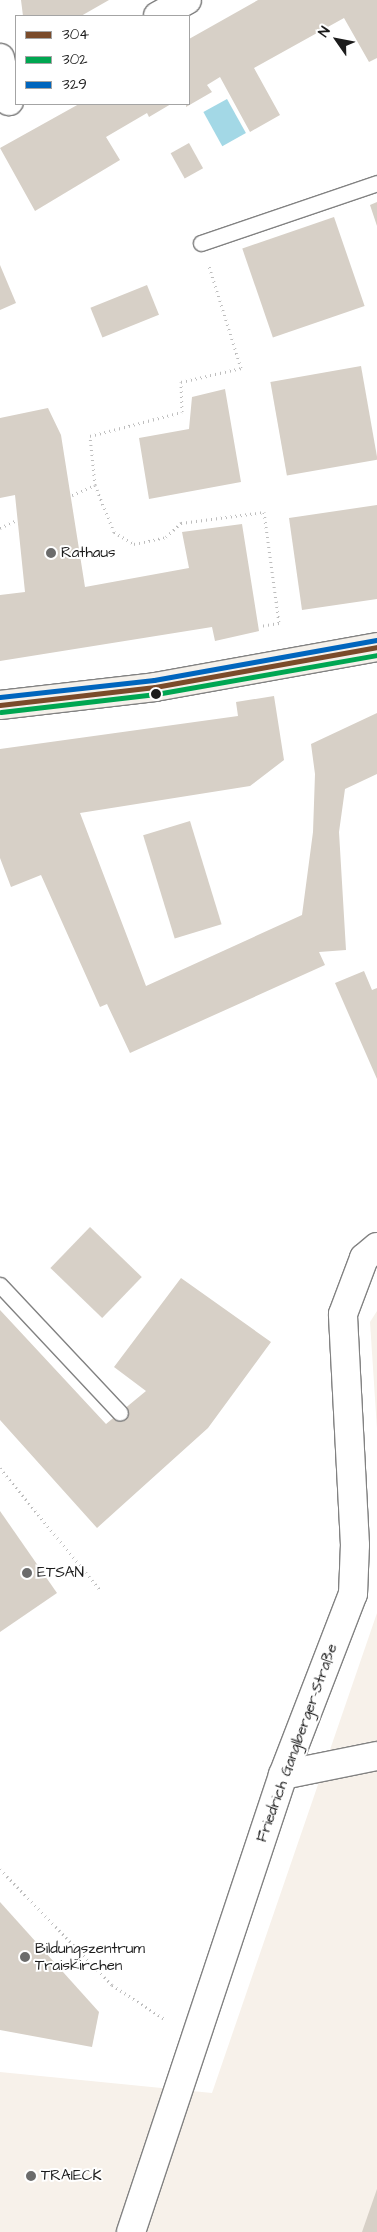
<!DOCTYPE html>
<meta charset="utf-8">
<style>
body{margin:0}
#map{position:relative;width:377px;height:2232px;overflow:hidden;background:#fff;font-family:"Architects Daughter",sans-serif}
div>[style]{position:absolute}
[style*='--x']{left:calc(var(--x)*1px);top:calc(var(--y)*1px);width:calc(var(--w)*1px);rotate:calc(var(--a)*1deg)}
.built>*{inset:0;background:#f7f1ea}
.water>*{inset:0;background:#a3d8e6;transform-origin:0 0}
.building>*{inset:0;background:#d7d0c7;transform-origin:0 0}
.path>*{height:3px;margin-top:-1.5px;transform-origin:0;background:repeating-linear-gradient(90deg,#bebebe 0 1px,transparent 0 5px)}
.roads{filter:drop-shadow(1px 0 #828282) drop-shadow(-1px 0 #828282) drop-shadow(0 1px #828282) drop-shadow(0 -1px #828282)}
.lane>*{height:15px;margin:-7.5px;padding:0 7.5px;transform-origin:7.5px;border-radius:7.5px;background:#fff}
.street>*{height:28px;margin:-14px;padding:0 14px;transform-origin:14px;border-radius:14px;background:#fff}
.primary>*{height:28px;margin:-14px;padding:0 14px;transform-origin:14px;border-radius:14px;background:#f5f1eb}
.bus-1>*{height:5px;margin:-2.5px;padding:0 2.5px;transform-origin:2.5px;border-radius:2.5px;background:#7a4b2a}
.bus-2>*{height:5px;margin:-2.5px;padding:0 2.5px;transform-origin:2.5px;border-radius:2.5px;background:#00a651}
.bus-3>*{height:5px;margin:-2.5px;padding:0 2.5px;transform-origin:2.5px;border-radius:2.5px;background:#0065bd}
.dots>*{width:14px;height:14px;translate:-50% -50%;box-sizing:border-box;border:2px solid #fff;border-radius:50%}
span{translate:-50% -50%;white-space:nowrap;text-align:center;line-height:1.15;-webkit-text-stroke:4px #fff;paint-order:stroke}
.poi-label{font-size:15px;color:#1c1c1c}
.left{translate:0 -50%;text-align:left}
.street-label{font-size:15px;color:#1c1c1c}
.legend{position:absolute;left:15px;top:15px;width:175px;height:90px;box-sizing:border-box;background:#fff;border:1px solid #a4a4a4;margin:0;padding:6px 9px;list-style:none;font-size:15px;color:#1c1c1c}
.legend li{display:flex;align-items:center;gap:10px;height:25px}
.legend b{width:25px;border:1px solid #a4a4a4}
.north{position:absolute;left:312px;top:15px;width:50px;height:50px;-webkit-text-stroke:4px #fff;paint-order:stroke;rotate:303deg;font-size:14px;font-weight:700;line-height:20px;text-align:center;color:#1c1c1c}
.north::after{content:'';display:block;margin:auto;width:18px;height:22px;background:#1c1c1c;clip-path:polygon(50% 0,100% 100%,50% 72%,0 100%)}
</style>
<div id="map">
<div class="built">
<i style="clip-path:polygon(377px 1311px,377px 1429px,370px 1322px)"></i>
<i style="clip-path:polygon(377px 1613px,377px 2232px,0 2232px,0 2072px,212px 2093px)"></i>
</div>
<div class="water">
<i style="left:227px;top:99px;width:39px;height:27px;rotate:61deg"></i>
</div>
<div class="building">
<i style="clip-path:polygon(21px 0,109px 0,81px 16px,23px 16px)"></i>
<i style="clip-path:polygon(258px 0,377px 0,377px 58px,369px 62px,344px 18px,254px 68px,280px 115px,250px 132px,220px 77px,207px 85px,212px 92px,186px 107px,189px 39px)"></i>
<i style="clip-path:polygon(79px 104px,171px 104px,149px 117px,147px 113px,106px 137px,120px 160px,35px 211px,0 148px)"></i>
<i style="left:189px;top:143px;width:29px;height:21px;rotate:61deg"></i>
<i style="clip-path:polygon(377px 202px,377px 226px,370px 205px)"></i>
<i style="left:334px;top:217px;width:94px;height:97px;rotate:71deg"></i>
<i style="clip-path:polygon(0 265px,16px 303px,0 310px)"></i>
<i style="left:147px;top:285px;width:32px;height:61px;rotate:68deg"></i>
<i style="left:361px;top:366px;width:95px;height:92px;rotate:80deg"></i>
<i style="clip-path:polygon(225px 389px,241px 482px,149px 499px,139px 438px,189px 429px,192px 397px)"></i>
<i style="clip-path:polygon(48px 408px,61px 435px,85px 587px,189px 568px,182px 532px,242px 524px,259px 631px,215px 641px,212px 627px,0 661px,0 595px,25px 592px,15px 495px,0 498px,0 418px)"></i>
<i style="clip-path:polygon(377px 505px,377px 599px,302px 610px,289px 518px)"></i>
<i style="clip-path:polygon(274px 696px,284px 760px,250px 786px,80px 813px,146px 986px,302px 915px,313px 832px,315px 774px,311px 744px,377px 713px,377px 774px,345px 789px,339px 832px,346px 950px,319px 952px,325px 965px,130px 1053px,107px 1004px,100px 1007px,41px 875px,11px 887px,0 858px,0 749px,238px 716px,236px 702px)"></i>
<i style="left:190px;top:821px;width:108px;height:49px;rotate:73deg"></i>
<i style="clip-path:polygon(364px 971px,372px 990px,377px 988px,377px 1079px,335px 983px)"></i>
<i style="left:90px;top:1227px;width:72px;height:57px;rotate:44deg"></i>
<i style="clip-path:polygon(181px 1278px,271px 1342px,208px 1428px,97px 1528px,0 1420px,0 1310px,106px 1424px,146px 1391px,114px 1367px)"></i>
<i style="clip-path:polygon(0 1511px,57px 1593px,0 1632px)"></i>
<i style="clip-path:polygon(0 1902px,99px 2012px,92px 2047px,0 2030px)"></i>
<i style="clip-path:polygon(377px 2189px,377px 2232px,362px 2232px)"></i>
</div>
<div class="path">
<i style="--x:95;--y:485;--w:51;--a:68"></i>
<i style="--x:114;--y:532;--w:23;--a:31"></i>
<i style="--x:134;--y:544;--w:33;--a:-12"></i>
<i style="--x:166;--y:537;--w:21;--a:-43"></i>
<i style="--x:181;--y:523;--w:84;--a:-7.5"></i>
<i style="--x:264;--y:512;--w:112;--a:82.3"></i>
<i style="--x:279;--y:623;--w:20;--a:171"></i>
<i style="--x:72;--y:495;--w:25;--a:-23"></i>
<i style="--x:95;--y:485;--w:49;--a:-95.8"></i>
<i style="--x:90;--y:436;--w:95;--a:-14.6"></i>
<i style="--x:182;--y:412;--w:30;--a:-92"></i>
<i style="--x:181;--y:382;--w:62;--a:-13.1"></i>
<i style="--x:241;--y:368;--w:107;--a:-107.4"></i>
<i style="--x:0;--y:528;--w:19;--a:-25"></i>
<i style="--x:0;--y:1468;--w:159;--a:50.6"></i>
<i style="--x:0;--y:1869;--w:161;--a:46"></i>
<i style="--x:112;--y:1985;--w:64;--a:32.9"></i>
</div>
<div class="roads">
<div class="lane">
<i style="--x:201;--y:243;--w:186;--a:-18.8"></i>
<i style="--x:0;--y:1285;--w:175;--a:46.8"></i>
</div>
<div class="street">
<i style="--x:158;--y:16;--w:33;--a:-29"></i>
<i style="--x:0;--y:58;--w:44;--a:78.2"></i>
<i style="--x:283;--y:1775;--w:96;--a:-11.4"></i>
<i style="--x:131;--y:2232;--w:482;--a:-71.6"></i>
<i style="--x:283;--y:1775;--w:194;--a:-68.9"></i>
<i style="--x:353;--y:1594;--w:49;--a:-87.7"></i>
<i style="--x:355;--y:1545;--w:231;--a:-93"></i>
<i style="--x:343;--y:1314;--w:60;--a:-69.4"></i>
<i style="--x:364;--y:1258;--w:17;--a:-40"></i>
</div>
<div class="primary">
<i style="--x:0;--y:705;--w:156;--a:-6.6"></i>
<i style="--x:155;--y:687;--w:226;--a:-10.2"></i>
</div>
</div>
<div class="bus-1">
<i style="--x:0;--y:705;--w:156;--a:-6.6"></i>
<i style="--x:155;--y:687;--w:226;--a:-10.2"></i>
</div>
<div class="bus-2">
<i style="--x:1;--y:712;--w:156;--a:-6.6"></i>
<i style="--x:156;--y:694;--w:224;--a:-10"></i>
</div>
<div class="bus-3">
<i style="--x:0;--y:697;--w:155;--a:-6.3"></i>
<i style="--x:154;--y:680;--w:226;--a:-10.2"></i>
</div>
<div class="dots">
<i style="left:51px;top:553px;background:#6b6b6b"></i>
<i style="left:156px;top:694px;background:#1c1c1c"></i>
<i style="left:27px;top:1573px;background:#6b6b6b"></i>
<i style="left:25px;top:1957px;background:#6b6b6b"></i>
<i style="left:31px;top:2176px;background:#6b6b6b"></i>
</div>
<div class="poi-label">
<span class="left" style="left:61px;top:553px">Rathaus</span>
<span class="left" style="left:37px;top:1573px">ETSAN</span>
<span class="left" style="left:35px;top:1957px">Bildungszentrum<br>Traiskirchen</span>
<span class="left" style="left:41px;top:2176px">TRAIECK</span>
</div>
<div class="street-label">
<span style="left:297px;top:1743px;rotate:-70deg">Friedrich Ganglberger-Straße</span>
</div>
<ul class="legend">
<li><b style="height:6px;background:#7a4b2a"></b>304</li>
<li><b style="height:6px;background:#00a651"></b>302</li>
<li><b style="height:6px;background:#0065bd"></b>329</li>
</ul>
<div class="north">N</div>
</div>
